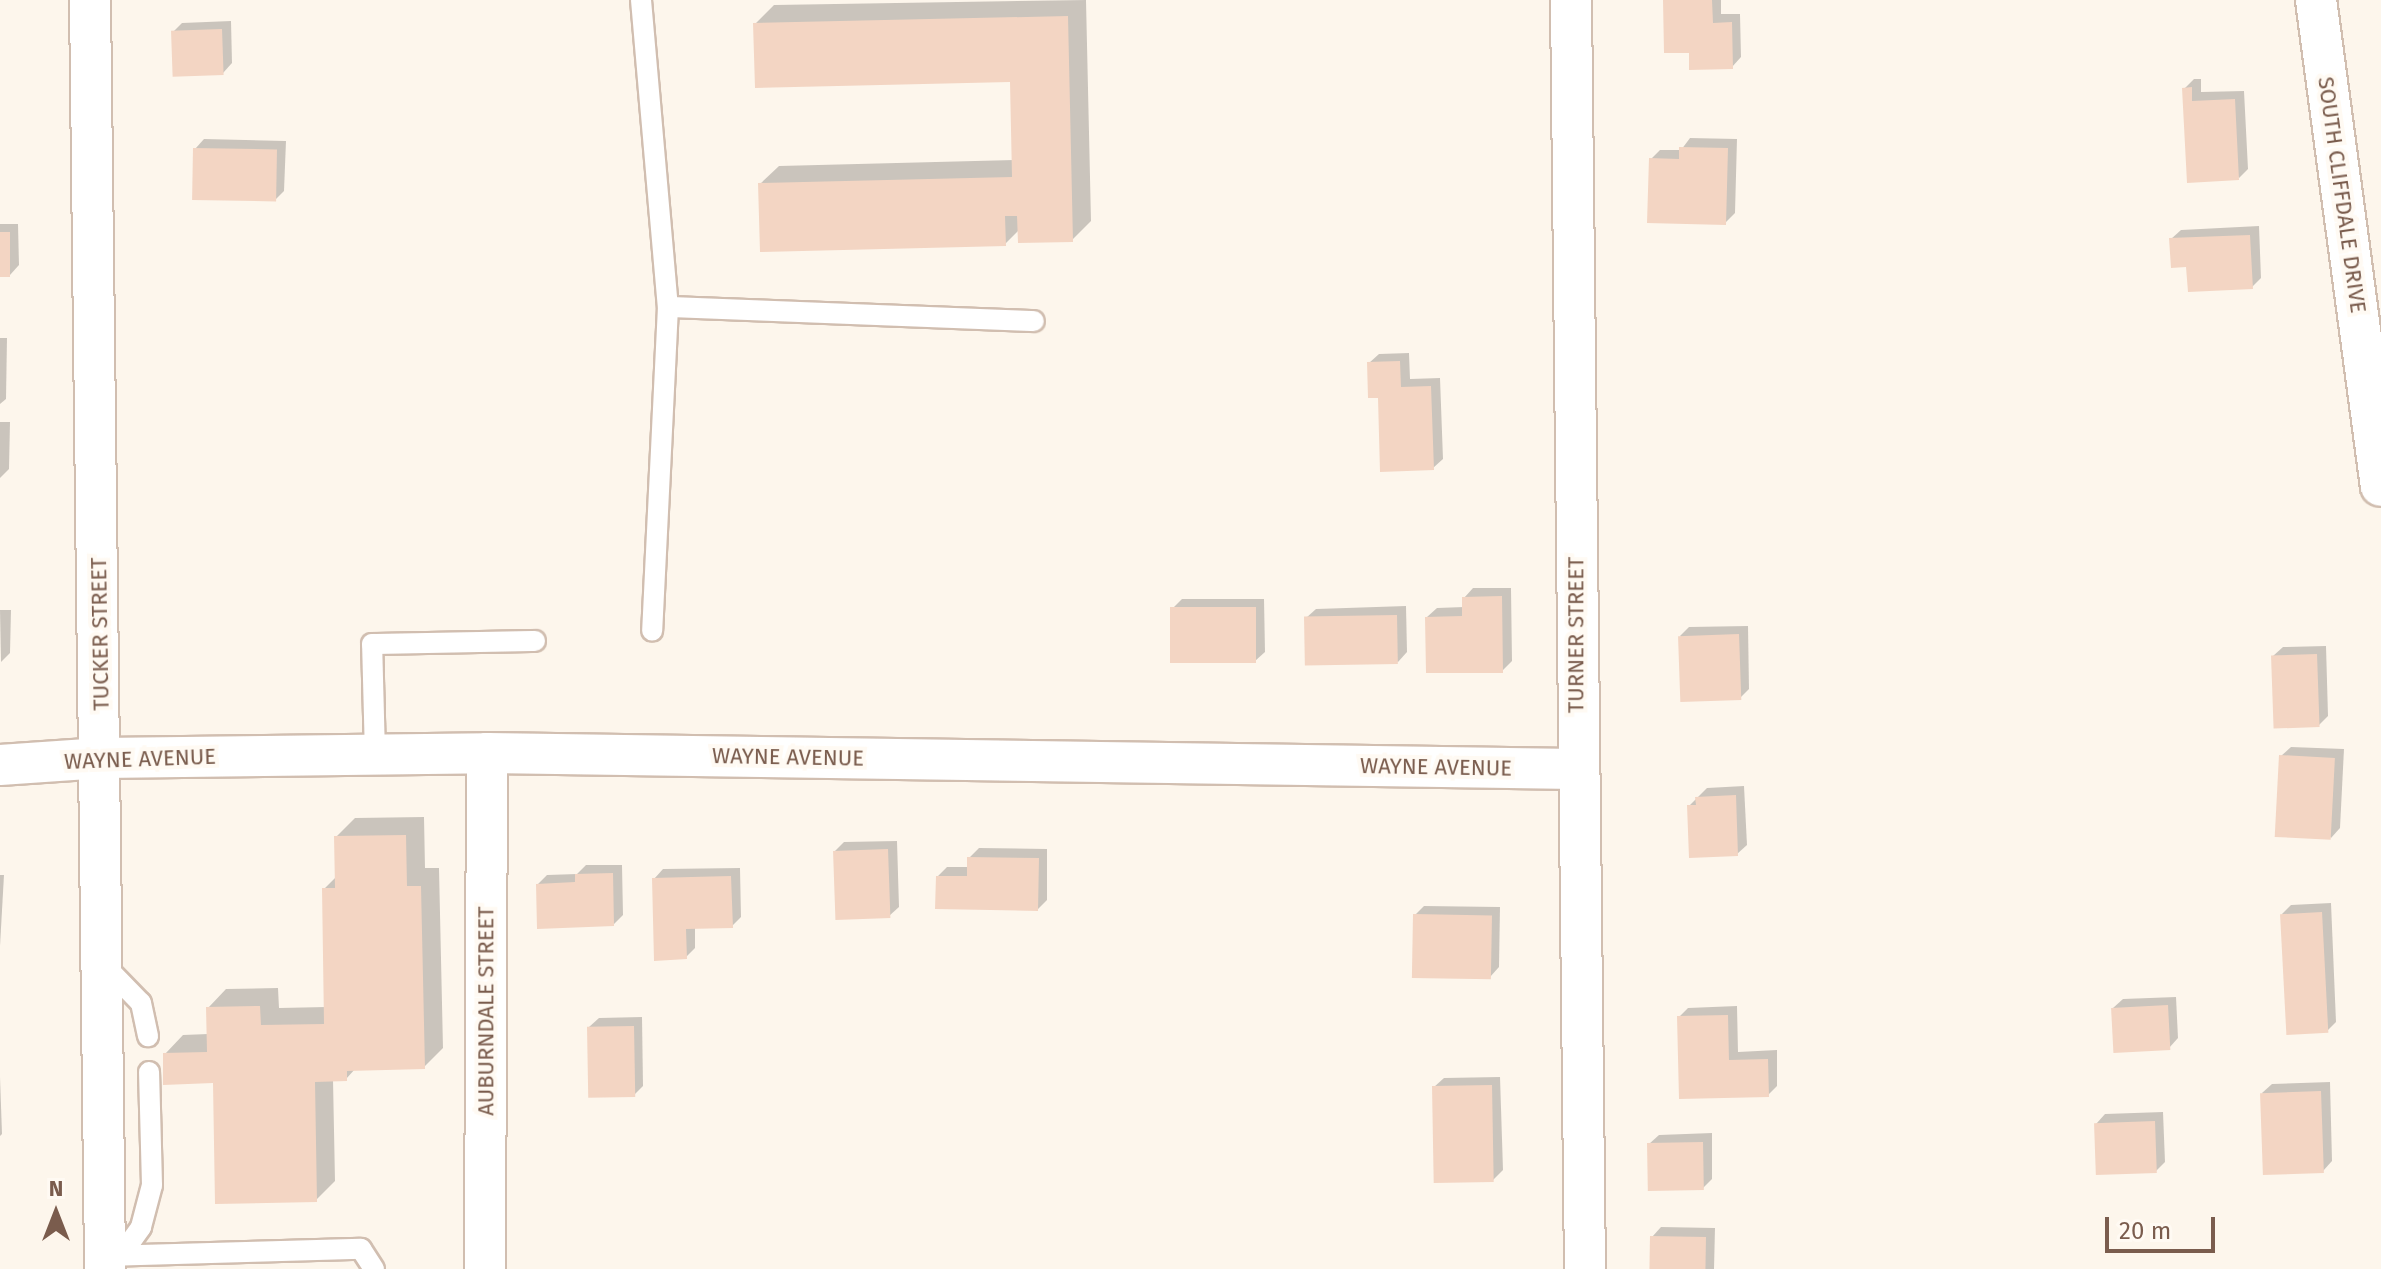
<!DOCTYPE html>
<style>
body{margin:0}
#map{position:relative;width:2381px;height:1269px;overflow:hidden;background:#fdf6ec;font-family:"Fira Sans",sans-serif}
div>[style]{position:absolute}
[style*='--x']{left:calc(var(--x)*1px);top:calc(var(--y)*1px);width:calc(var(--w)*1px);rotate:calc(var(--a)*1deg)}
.shadow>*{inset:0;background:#0003}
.building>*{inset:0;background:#f3d5c3;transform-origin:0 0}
.roads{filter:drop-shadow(2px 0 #d1beb0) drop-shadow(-2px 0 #d1beb0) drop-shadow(0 2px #d1beb0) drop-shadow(0 -2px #d1beb0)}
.lane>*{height:20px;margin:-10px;padding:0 10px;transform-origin:10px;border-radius:10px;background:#fff}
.street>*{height:40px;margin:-20px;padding:0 20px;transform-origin:20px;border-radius:20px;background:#fff}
span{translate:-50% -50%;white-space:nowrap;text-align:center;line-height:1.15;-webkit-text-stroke:8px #fffaf3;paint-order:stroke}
.street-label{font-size:22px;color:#7a5c4d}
.north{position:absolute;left:16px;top:1173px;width:80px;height:80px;-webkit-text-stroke:6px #fffaf3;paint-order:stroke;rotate:0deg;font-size:22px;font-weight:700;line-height:32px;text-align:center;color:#7a5c4d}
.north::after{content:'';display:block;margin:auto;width:28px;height:36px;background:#7a5c4d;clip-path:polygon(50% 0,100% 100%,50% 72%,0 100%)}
.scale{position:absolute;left:2105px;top:1217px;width:110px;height:36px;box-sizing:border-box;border:4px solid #7a5c4d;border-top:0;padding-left:10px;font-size:24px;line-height:28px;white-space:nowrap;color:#7a5c4d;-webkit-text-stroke:6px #fffaf3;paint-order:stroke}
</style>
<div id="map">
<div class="shadow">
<i style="clip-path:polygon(1086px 0,1091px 221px,1072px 240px,1019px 230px,1005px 244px,760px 184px,779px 166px,1014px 160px,1012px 80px,755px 24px,774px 5px)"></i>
<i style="clip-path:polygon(1665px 0,1721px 0,1721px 14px,1740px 14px,1741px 57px,1732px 67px,1690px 51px)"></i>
<i style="clip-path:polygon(231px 21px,232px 63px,223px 73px,173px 32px,182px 23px)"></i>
<i style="clip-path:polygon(2194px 79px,2201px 79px,2201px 92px,2244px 91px,2248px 169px,2239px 178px,2184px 89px)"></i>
<i style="clip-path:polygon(1690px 138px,1737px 139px,1735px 213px,1725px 223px,1651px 159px,1660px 150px,1681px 150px)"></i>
<i style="clip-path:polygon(204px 139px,286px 141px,284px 191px,275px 200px,195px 149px)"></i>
<i style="clip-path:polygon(0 224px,18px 224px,19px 265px,10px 275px,0 275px)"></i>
<i style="clip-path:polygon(2259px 226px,2261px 278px,2252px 287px,2188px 265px,2171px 239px,2181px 230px)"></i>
<i style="clip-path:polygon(0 338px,7px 338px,6px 399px,0 404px)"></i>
<i style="clip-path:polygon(1409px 353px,1410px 379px,1440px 378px,1443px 459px,1433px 468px,1380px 396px,1369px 363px,1379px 354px)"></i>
<i style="clip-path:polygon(0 422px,10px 422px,9px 469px,0 478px)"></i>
<i style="clip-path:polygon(1473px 588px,1511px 588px,1512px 661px,1502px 671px,1427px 617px,1437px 608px,1464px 607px,1464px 598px)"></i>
<i style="clip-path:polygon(1182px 599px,1264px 599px,1265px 652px,1255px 661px,1172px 609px)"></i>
<i style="clip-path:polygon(1406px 606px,1407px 652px,1398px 662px,1306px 618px,1316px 609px)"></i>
<i style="clip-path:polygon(0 610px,11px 610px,10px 653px,1px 662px)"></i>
<i style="clip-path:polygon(1748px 626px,1749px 689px,1740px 698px,1680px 636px,1689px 627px)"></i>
<i style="clip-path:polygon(2326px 646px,2328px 716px,2319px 725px,2273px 656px,2283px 647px)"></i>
<i style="clip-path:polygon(2291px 747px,2344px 749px,2340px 828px,2331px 838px,2281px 756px)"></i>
<i style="clip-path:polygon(1744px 786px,1747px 845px,1737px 854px,1689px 806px,1707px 788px)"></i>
<i style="clip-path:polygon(424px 817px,425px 868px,439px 868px,443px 1048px,424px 1067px,356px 1068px,346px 1079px,333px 1079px,335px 1181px,316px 1200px,215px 1081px,165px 1054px,183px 1035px,208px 1034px,208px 1008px,226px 989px,278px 988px,279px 1008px,326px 1007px,324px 889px,337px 876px,336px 837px,355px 818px)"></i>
<i style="clip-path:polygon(897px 841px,899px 907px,889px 916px,835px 851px,844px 842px)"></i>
<i style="clip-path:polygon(979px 848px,1047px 849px,1047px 900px,1038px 909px,938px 876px,947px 867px,969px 867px,969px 858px)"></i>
<i style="clip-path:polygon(586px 865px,622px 865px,623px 915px,614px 924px,538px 884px,547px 875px,577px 874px)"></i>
<i style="clip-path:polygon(740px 868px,741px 917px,732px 926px,695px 927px,695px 948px,686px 957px,654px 879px,663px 869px)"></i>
<i style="clip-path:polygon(0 875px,4px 875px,0 946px)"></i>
<i style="clip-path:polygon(2331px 903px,2336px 1022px,2327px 1031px,2282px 914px,2291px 905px)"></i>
<i style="clip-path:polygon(1424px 906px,1500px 907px,1499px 967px,1490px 977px,1415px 915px)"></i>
<i style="clip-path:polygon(2176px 997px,2178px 1038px,2169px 1048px,2113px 1008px,2123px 999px)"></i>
<i style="clip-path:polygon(1737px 1006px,1738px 1052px,1777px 1050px,1777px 1086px,1768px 1095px,1679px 1017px,1688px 1008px)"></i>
<i style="clip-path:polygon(642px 1017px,643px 1086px,634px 1095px,589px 1027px,599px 1018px)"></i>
<i style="clip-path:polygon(0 1077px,2px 1134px,0 1136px)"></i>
<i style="clip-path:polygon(1500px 1077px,1503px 1170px,1493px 1180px,1434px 1087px,1444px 1078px)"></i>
<i style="clip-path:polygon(2330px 1082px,2332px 1161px,2323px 1171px,2262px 1093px,2272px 1084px)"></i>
<i style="clip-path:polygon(2163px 1112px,2165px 1162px,2156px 1171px,2096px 1124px,2105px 1114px)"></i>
<i style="clip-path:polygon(1712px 1133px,1712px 1179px,1703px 1188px,1649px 1144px,1659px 1135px)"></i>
<i style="clip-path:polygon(1661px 1227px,1715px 1228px,1714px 1269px,1651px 1269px,1652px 1237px)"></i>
</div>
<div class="building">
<i style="clip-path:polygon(1663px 0,1712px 0,1713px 23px,1732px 22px,1733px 69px,1689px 70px,1689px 53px,1664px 53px)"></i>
<i style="clip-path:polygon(1068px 16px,1073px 242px,1018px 243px,1017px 216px,1005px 216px,1006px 246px,760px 252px,758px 183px,1012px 177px,1010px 82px,755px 88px,753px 23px)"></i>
<i style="left:222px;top:29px;width:46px;height:51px;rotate:88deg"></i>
<i style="clip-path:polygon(2192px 87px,2192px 101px,2235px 99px,2239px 180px,2187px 183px,2182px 88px)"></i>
<i style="clip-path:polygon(1679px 147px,1728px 148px,1726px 225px,1647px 223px,1649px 158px,1679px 159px)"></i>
<i style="left:193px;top:148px;width:84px;height:52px;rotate:1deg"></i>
<i style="left:0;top:232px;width:10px;height:45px"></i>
<i style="clip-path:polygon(2250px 235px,2253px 289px,2188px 292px,2186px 267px,2171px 268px,2169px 238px)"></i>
<i style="clip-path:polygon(1400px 361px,1401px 387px,1431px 386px,1434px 470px,1380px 472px,1378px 398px,1368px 398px,1367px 362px)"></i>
<i style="clip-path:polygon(1502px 596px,1503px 673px,1426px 673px,1425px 617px,1462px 616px,1462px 597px)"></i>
<i style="left:1256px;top:607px;width:56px;height:86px;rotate:90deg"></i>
<i style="left:1397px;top:615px;width:49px;height:93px;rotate:89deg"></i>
<i style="left:1739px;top:634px;width:66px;height:61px;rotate:88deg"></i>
<i style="left:2317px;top:654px;width:73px;height:46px;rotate:88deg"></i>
<i style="left:2279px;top:755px;width:56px;height:82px;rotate:3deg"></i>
<i style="clip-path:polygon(1736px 795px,1738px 856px,1689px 858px,1687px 805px,1696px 805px,1695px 797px)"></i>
<i style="clip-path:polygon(406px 835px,407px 886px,421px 886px,425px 1069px,347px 1071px,347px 1081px,315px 1082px,317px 1202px,215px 1204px,213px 1083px,163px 1085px,163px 1053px,207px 1052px,206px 1007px,260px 1006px,261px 1025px,324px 1024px,322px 888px,335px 888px,334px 836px)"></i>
<i style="left:888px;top:849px;width:69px;height:55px;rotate:88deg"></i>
<i style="clip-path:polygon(967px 857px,1039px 858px,1038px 911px,935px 909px,936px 876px,967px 876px)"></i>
<i style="clip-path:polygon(613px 873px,614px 926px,537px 929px,536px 884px,575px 882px,575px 874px)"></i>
<i style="clip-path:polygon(731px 876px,733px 928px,686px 929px,687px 959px,654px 961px,652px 878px)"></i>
<i style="left:2322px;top:912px;width:121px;height:42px;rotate:87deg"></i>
<i style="left:1413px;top:914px;width:79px;height:64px;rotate:1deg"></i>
<i style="left:2168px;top:1005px;width:45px;height:57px;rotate:87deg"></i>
<i style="clip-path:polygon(1728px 1015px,1729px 1060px,1768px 1059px,1769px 1097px,1679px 1099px,1677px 1016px)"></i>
<i style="left:634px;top:1026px;width:71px;height:47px;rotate:89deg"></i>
<i style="left:1492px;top:1085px;width:97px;height:60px;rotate:89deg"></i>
<i style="left:2321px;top:1091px;width:82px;height:61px;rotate:88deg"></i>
<i style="left:2155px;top:1121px;width:52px;height:61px;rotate:88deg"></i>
<i style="left:1703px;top:1142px;width:48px;height:56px;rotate:89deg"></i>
<i style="left:1650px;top:1236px;width:56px;height:33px;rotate:1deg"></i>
</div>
<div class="roads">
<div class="lane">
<i style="--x:641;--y:0;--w:308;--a:85"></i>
<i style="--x:668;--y:307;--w:324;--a:92.8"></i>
<i style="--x:668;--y:307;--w:366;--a:2.2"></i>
<i style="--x:375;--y:755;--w:111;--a:-91.5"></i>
<i style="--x:372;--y:644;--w:163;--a:-1.1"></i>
<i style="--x:104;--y:965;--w:53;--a:45.8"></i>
<i style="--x:141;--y:1003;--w:34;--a:78"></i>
<i style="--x:121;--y:1255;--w:34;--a:-54"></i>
<i style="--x:141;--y:1227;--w:43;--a:-75.3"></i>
<i style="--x:152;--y:1185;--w:113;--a:-91.5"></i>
<i style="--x:105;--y:1256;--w:256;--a:-1.6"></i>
<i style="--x:361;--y:1249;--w:24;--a:57"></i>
</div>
<div class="street">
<i style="--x:90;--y:0;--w:1269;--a:89.32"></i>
<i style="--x:1571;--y:0;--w:1269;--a:89.37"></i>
<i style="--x:2316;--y:0;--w:490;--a:82.4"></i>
<i style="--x:0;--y:765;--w:102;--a:-3.9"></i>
<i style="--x:102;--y:758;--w:385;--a:-0.7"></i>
<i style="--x:487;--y:753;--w:1089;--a:0.84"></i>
<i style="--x:485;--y:1269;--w:516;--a:-89.78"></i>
</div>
</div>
<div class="street-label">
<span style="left:2342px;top:195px;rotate:82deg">SOUTH CLIFFDALE DRIVE</span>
<span style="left:100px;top:634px;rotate:-91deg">TUCKER STREET</span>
<span style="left:1576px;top:635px;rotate:-90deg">TURNER STREET</span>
<span style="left:788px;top:757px;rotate:1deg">WAYNE AVENUE</span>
<span style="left:140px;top:759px;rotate:-2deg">WAYNE AVENUE</span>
<span style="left:1436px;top:767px;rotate:1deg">WAYNE AVENUE</span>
<span style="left:486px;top:1011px;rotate:-90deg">AUBURNDALE STREET</span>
</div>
<div class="north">N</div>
<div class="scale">20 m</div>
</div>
